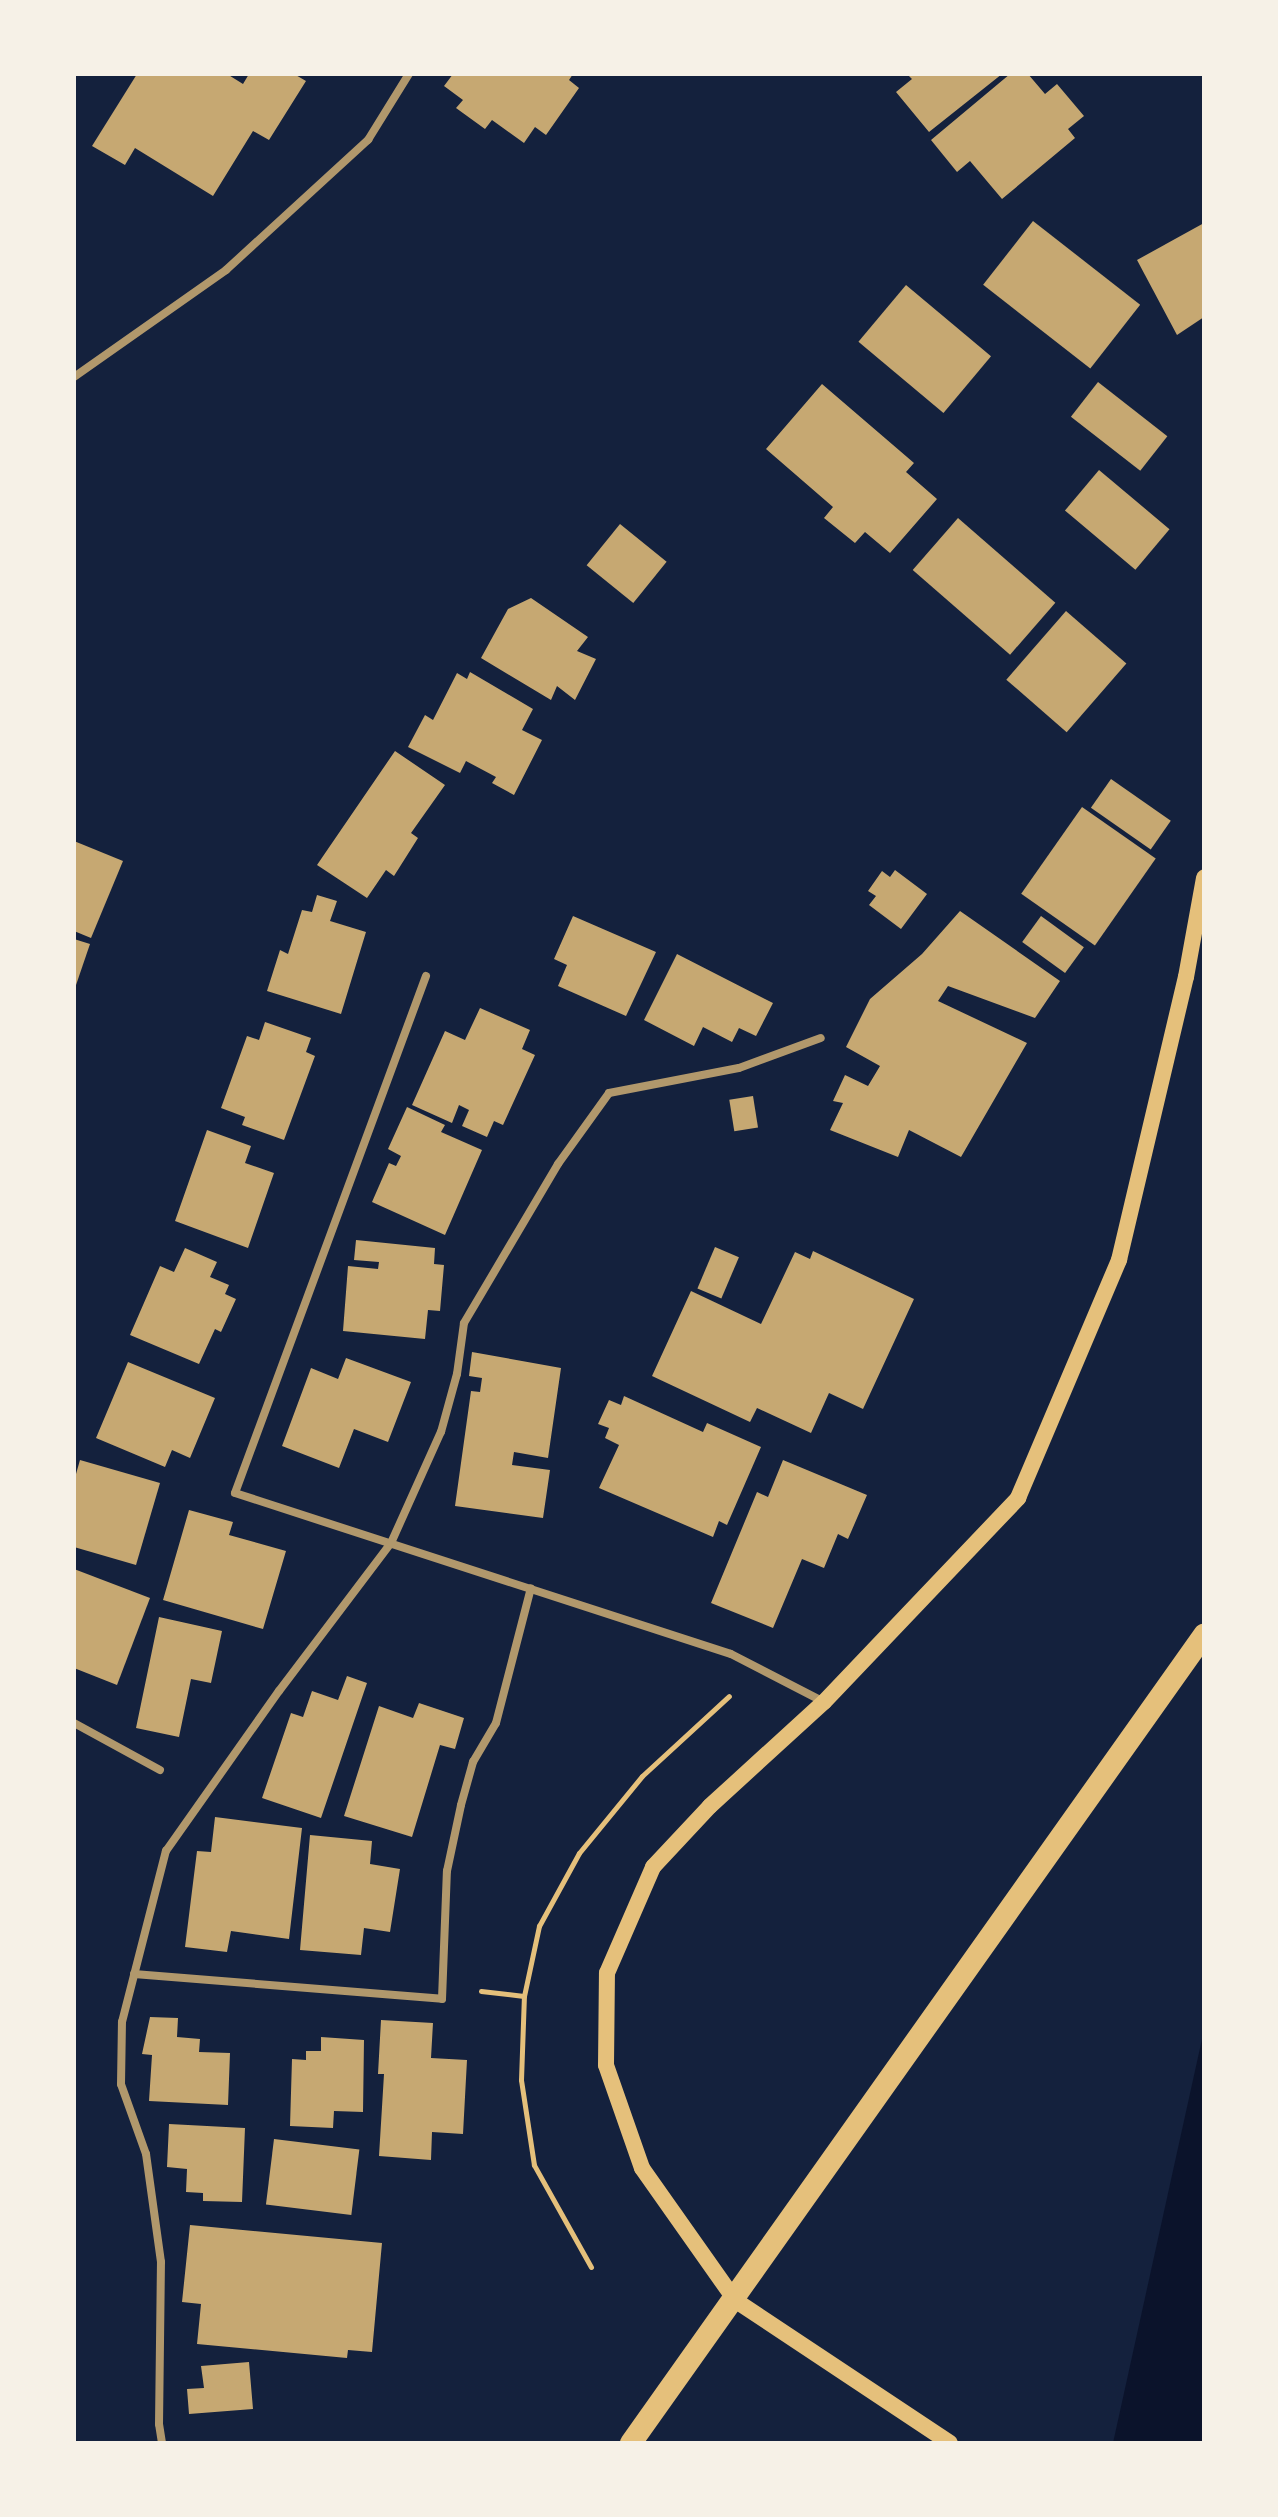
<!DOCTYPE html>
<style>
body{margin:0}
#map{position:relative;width:1278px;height:2517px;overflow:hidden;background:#14213d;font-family:"Noto Sans",sans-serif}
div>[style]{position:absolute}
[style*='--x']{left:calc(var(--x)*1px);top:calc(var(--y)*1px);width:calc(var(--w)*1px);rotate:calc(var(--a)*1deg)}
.water>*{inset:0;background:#0b132b}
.building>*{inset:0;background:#c6a872;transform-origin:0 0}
.path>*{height:5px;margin:-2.5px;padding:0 2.5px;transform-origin:2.5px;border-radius:2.5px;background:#e5c07b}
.minor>*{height:8px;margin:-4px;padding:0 4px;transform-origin:4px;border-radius:4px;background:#b1986c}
.secondary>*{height:16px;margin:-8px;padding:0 8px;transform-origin:8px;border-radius:8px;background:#e5c07b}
.trunk>*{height:22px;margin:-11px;padding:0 11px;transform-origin:11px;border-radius:11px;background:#e5c07b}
span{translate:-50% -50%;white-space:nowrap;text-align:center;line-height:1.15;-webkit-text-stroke:8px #f6f1e7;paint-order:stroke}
.frame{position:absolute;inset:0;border:76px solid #f6f1e7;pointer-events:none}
</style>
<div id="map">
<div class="water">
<i style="clip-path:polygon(1204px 2030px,1204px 2443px,1113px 2443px)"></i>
</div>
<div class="building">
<i style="clip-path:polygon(137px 74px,227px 74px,243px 84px,249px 74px,294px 74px,306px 81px,269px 140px,253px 131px,213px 196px,135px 148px,125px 165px,92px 146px)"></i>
<i style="clip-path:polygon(453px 74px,573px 74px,569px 80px,579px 88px,546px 135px,535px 127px,524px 143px,492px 120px,485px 129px,456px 108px,463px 100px,444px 86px)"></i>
<i style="clip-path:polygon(907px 74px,1002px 74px,929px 132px,896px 92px,912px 79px)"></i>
<i style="clip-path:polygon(1010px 74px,1028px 74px,1045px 94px,1057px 84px,1084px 116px,1068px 129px,1075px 138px,1002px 199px,970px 161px,957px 172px,931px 140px)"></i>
<i style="left:1033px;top:221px;width:136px;height:81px;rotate:38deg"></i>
<i style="clip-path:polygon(1204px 223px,1204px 317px,1177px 335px,1137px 260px)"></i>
<i style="left:906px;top:285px;width:111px;height:74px;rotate:40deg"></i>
<i style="left:1098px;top:382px;width:88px;height:44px;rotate:38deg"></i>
<i style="clip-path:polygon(822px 384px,914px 463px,906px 472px,937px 499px,890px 553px,865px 532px,855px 543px,824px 518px,833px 507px,766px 449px)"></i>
<i style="left:1099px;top:470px;width:92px;height:53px;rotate:40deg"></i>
<i style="left:958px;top:518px;width:129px;height:69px;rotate:41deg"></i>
<i style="left:620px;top:524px;width:60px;height:53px;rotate:39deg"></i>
<i style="clip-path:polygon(531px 598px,588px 637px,577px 651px,596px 659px,575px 700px,557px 686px,551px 700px,481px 658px,508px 609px)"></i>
<i style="left:1066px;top:611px;width:80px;height:91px;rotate:41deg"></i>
<i style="clip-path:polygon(470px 672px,533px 709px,522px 730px,542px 740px,514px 795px,492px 783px,496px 777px,466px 761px,460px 773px,408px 747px,425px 715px,433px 720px,457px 673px,467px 679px)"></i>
<i style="clip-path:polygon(395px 751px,445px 785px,411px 833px,418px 838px,394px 876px,386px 870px,367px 898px,317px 865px)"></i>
<i style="left:1111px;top:779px;width:73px;height:35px;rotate:35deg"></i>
<i style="left:1082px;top:807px;width:90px;height:106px;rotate:35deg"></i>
<i style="clip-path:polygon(74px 841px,123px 861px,91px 938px,74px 931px)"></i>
<i style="clip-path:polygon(895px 870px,927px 894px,901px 929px,869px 905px,876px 896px,868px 891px,882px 871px,890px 877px)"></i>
<i style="clip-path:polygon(317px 895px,337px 901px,330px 921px,366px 932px,341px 1014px,267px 991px,280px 950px,288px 954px,302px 910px,312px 912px)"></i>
<i style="clip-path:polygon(960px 911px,1060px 981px,1035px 1018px,948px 986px,938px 1001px,1027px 1043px,961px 1157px,909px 1130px,898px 1157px,830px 1130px,843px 1103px,833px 1101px,845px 1075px,868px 1086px,880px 1066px,846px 1047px,870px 999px,922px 954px)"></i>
<i style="clip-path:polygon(573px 916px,656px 952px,626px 1016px,558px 986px,567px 965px,554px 959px)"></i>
<i style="left:1041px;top:916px;width:53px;height:32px;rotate:36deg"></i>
<i style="clip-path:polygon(74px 939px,90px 944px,75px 988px,74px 988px)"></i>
<i style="clip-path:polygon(677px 954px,773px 1003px,756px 1036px,739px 1028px,732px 1042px,703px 1027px,694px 1046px,644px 1020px)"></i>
<i style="clip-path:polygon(480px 1008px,530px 1030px,522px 1049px,535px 1055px,503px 1125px,494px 1121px,487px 1137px,462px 1126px,469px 1110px,459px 1105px,452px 1123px,412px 1105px,445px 1031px,465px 1040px)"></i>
<i style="clip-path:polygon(265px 1022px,311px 1038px,306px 1052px,315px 1056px,284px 1140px,242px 1125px,245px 1117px,221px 1108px,247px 1036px,259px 1040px)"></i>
<i style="left:753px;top:1096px;width:32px;height:24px;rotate:81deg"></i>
<i style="clip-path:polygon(407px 1107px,445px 1125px,441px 1132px,482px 1150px,445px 1235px,372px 1202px,389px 1163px,396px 1166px,401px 1156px,388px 1149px)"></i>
<i style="clip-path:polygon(207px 1130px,251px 1146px,245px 1163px,274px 1173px,248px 1248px,175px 1221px)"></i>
<i style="clip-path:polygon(356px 1240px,435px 1248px,434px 1264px,444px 1265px,440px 1311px,428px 1310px,425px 1339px,343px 1331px,348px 1266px,378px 1269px,379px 1262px,354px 1260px)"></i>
<i style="left:715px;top:1247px;width:26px;height:45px;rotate:23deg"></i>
<i style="clip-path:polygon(185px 1248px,217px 1262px,210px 1277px,229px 1285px,225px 1294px,236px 1299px,221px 1332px,215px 1329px,199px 1364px,130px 1335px,160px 1266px,174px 1272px)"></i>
<i style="clip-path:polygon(813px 1251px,914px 1299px,863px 1409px,829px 1393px,811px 1433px,757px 1408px,750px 1422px,652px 1376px,691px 1291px,761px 1324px,795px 1252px,810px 1259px)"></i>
<i style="clip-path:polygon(472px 1352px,561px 1368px,548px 1458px,514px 1452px,512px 1465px,550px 1470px,543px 1518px,455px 1506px,471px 1391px,480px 1392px,482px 1378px,469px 1376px)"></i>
<i style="clip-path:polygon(346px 1358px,411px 1382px,388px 1442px,354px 1429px,339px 1468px,282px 1446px,311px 1368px,338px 1379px)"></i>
<i style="clip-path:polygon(128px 1362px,215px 1398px,190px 1458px,172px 1450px,165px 1467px,96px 1438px)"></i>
<i style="clip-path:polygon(624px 1396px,703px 1432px,707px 1423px,761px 1447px,727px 1525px,719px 1521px,713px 1537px,599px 1488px,619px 1445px,605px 1438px,609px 1428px,598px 1424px,609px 1400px,621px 1405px)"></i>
<i style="clip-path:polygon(80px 1460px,160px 1483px,136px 1565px,74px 1547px,74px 1481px)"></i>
<i style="clip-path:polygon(783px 1460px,867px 1495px,848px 1539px,838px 1534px,824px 1568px,802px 1559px,773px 1628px,711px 1603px,757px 1492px,768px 1497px)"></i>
<i style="clip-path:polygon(189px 1510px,233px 1522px,229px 1535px,286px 1551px,263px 1629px,163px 1600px)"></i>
<i style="clip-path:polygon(74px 1569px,150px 1598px,117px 1685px,74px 1668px)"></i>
<i style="clip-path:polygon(159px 1617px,222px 1631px,211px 1683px,191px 1679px,179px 1737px,136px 1728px)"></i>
<i style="clip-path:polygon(347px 1676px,367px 1683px,321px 1818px,262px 1798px,291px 1713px,303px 1717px,312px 1691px,338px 1700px)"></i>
<i style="clip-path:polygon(419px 1703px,464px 1718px,455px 1749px,440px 1745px,412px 1837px,344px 1816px,379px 1706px,413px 1718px)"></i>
<i style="clip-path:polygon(215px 1817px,302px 1828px,289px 1939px,231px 1931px,227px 1952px,185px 1947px,197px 1851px,211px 1852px)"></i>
<i style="clip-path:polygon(310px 1835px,372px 1841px,370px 1864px,400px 1869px,390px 1932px,364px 1928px,361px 1955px,300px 1950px)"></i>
<i style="clip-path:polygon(150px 2017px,178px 2018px,177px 2037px,200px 2039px,199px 2052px,230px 2053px,228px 2105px,149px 2101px,152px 2055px,142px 2054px)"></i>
<i style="clip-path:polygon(381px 2020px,433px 2023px,431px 2058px,467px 2060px,463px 2134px,432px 2132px,431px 2160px,379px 2156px,384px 2074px,378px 2074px)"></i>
<i style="clip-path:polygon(321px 2037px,364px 2040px,363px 2112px,334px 2111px,333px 2128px,290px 2126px,292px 2059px,306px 2060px,306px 2051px,321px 2051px)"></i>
<i style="clip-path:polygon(169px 2124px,245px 2128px,242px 2202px,203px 2201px,203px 2193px,186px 2192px,187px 2169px,167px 2167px)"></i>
<i style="left:274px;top:2139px;width:86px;height:66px;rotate:7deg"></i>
<i style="clip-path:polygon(190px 2225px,382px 2243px,372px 2352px,348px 2350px,347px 2358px,197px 2344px,201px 2304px,182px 2302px)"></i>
<i style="clip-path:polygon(249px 2362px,253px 2409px,189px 2414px,187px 2389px,204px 2388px,201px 2366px)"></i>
</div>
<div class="path">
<i style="--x:481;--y:1991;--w:43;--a:6.6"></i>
<i style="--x:591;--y:2267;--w:117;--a:-119.2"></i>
<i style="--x:534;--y:2165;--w:86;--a:-98.7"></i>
<i style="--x:521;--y:2080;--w:84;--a:-88"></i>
<i style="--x:524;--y:1996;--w:72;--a:-77.9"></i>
<i style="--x:539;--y:1926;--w:83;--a:-61.3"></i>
<i style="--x:579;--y:1853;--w:99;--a:-50.7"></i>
<i style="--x:642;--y:1776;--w:118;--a:-42.6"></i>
</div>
<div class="minor">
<i style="--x:74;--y:377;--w:186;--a:-35.1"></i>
<i style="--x:226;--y:270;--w:193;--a:-42.5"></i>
<i style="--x:368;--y:140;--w:78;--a:-58.2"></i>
<i style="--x:426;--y:976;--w:551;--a:110.28"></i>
<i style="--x:235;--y:1493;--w:521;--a:17.98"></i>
<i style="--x:731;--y:1654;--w:105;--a:27.3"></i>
<i style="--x:74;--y:1723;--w:98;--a:28.7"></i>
<i style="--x:134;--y:1974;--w:309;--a:4.6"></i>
<i style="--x:442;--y:1999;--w:128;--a:-87.8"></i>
<i style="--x:447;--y:1871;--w:67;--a:-78"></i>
<i style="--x:461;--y:1805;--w:45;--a:-74.4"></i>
<i style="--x:473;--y:1762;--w:45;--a:-59.5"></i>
<i style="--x:496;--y:1723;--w:139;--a:-75.5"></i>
<i style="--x:162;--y:2443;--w:19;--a:-99"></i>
<i style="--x:159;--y:2424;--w:162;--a:-89.3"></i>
<i style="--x:161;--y:2262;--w:109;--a:-97.9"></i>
<i style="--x:146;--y:2154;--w:74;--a:-109.7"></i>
<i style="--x:121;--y:2084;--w:62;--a:-89.1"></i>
<i style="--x:122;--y:2022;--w:177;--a:-75.6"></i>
<i style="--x:166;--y:1851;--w:196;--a:-54.8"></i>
<i style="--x:279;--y:1691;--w:186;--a:-52.9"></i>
<i style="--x:391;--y:1543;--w:122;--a:-65.8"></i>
<i style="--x:441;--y:1432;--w:60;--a:-74.6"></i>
<i style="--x:457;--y:1374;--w:51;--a:-82.2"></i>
<i style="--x:464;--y:1323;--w:185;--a:-59.4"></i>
<i style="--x:558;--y:1164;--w:87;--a:-54.3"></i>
<i style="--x:609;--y:1093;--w:132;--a:-10.9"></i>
<i style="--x:739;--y:1068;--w:87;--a:-20.1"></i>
</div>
<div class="secondary">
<i style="--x:950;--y:2443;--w:258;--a:-146.4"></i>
<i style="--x:735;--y:2300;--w:161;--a:-125.2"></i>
<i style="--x:642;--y:2168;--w:109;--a:-109.3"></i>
<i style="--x:606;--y:2065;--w:92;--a:-89.4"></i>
<i style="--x:607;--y:1973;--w:116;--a:-66.5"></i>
<i style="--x:653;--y:1867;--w:83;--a:-46.9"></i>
<i style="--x:710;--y:1806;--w:154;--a:-42.4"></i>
<i style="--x:824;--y:1702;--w:282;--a:-46.4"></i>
<i style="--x:1018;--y:1498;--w:259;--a:-67"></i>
<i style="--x:1119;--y:1260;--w:291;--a:-76.7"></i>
<i style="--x:1186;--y:977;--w:101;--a:-79.7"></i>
</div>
<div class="trunk">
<i style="--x:631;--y:2443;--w:991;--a:-54.66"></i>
</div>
<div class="frame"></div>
</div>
